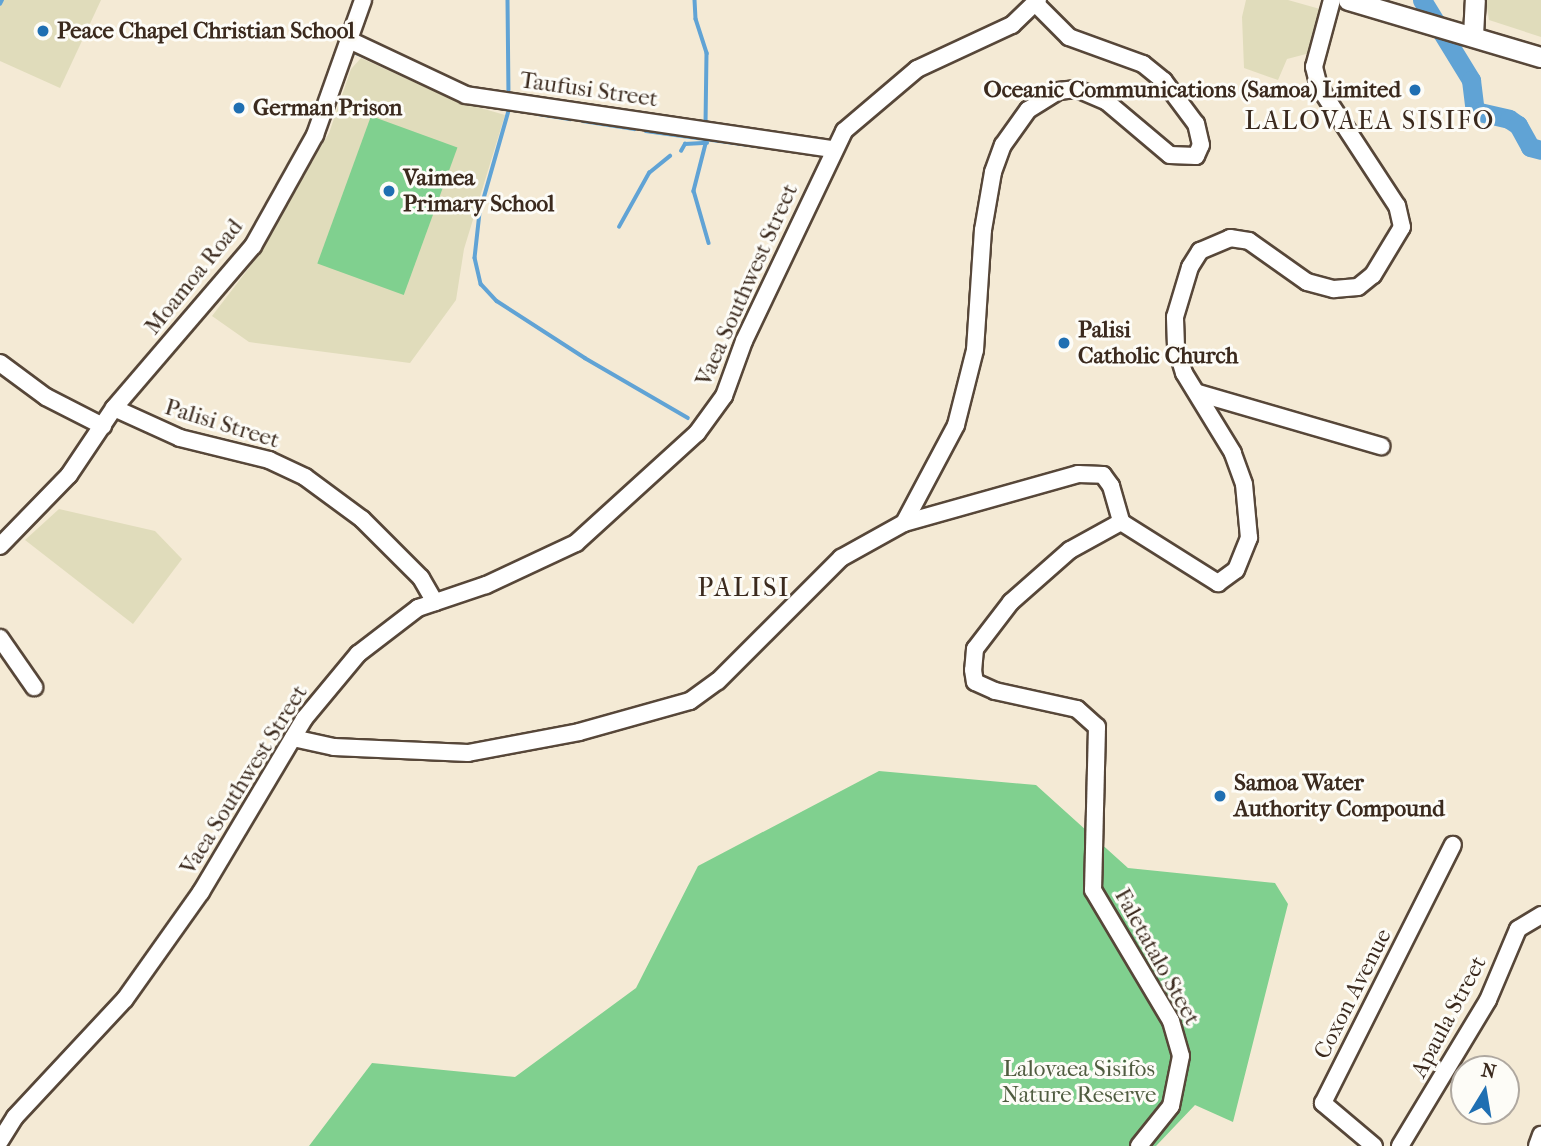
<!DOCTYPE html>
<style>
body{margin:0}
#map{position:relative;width:1541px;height:1146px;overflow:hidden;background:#f4ead5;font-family:"IM FELL French Canon",serif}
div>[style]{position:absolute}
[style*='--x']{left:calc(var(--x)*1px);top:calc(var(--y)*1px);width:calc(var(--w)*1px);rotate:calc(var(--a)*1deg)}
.built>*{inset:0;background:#e0dcbb}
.green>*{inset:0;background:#80d08f;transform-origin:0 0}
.stream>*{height:3.5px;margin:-1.75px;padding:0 1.75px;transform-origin:1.75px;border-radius:1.75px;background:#60a3d5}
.river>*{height:19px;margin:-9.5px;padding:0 9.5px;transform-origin:9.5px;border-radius:9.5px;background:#60a3d5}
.roads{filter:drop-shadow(2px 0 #574739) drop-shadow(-2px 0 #574739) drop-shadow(0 2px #574739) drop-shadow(0 -2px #574739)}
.minor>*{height:16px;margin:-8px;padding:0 8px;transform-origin:8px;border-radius:8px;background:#fff}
.major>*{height:19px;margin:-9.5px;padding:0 9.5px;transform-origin:9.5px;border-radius:9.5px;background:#fff}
.dots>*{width:19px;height:19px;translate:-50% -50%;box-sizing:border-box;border:4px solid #fdfcf7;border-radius:50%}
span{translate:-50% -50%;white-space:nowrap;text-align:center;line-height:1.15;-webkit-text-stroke:6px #fdfcf7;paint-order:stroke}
.poi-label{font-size:23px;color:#3b2a1e;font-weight:700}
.left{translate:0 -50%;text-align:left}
.right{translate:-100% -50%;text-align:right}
.street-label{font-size:23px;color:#3b2a1e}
.park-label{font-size:23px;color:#505c40}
.quarter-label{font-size:26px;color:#3b2a1e;letter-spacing:2px}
.north{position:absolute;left:1450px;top:1055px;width:70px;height:70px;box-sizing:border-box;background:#fdfcf7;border:2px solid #afa8a0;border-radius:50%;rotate:11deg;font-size:19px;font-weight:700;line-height:28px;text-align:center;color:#3b2a1e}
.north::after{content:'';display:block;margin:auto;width:24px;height:32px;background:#1f6fb2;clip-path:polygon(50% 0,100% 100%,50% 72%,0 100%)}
</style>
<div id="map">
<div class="built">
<i style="clip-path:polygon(0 0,101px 0,60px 88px,0 61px)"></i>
<i style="clip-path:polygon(1246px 0,1288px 0,1320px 9px,1310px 53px,1287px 59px,1278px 80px,1244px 68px,1242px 17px)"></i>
<i style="clip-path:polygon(1486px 0,1541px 0,1541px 37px,1489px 20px)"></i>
<i style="clip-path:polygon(361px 58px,453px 100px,505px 115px,464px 249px,456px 300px,410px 363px,249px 342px,212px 316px,255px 260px,329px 133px,351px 69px)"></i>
<i style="clip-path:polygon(59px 509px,155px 531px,182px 559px,133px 624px,25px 540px)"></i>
</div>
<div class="green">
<i style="left:371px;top:116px;width:92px;height:157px;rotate:20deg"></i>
<i style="clip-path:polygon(879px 771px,1036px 785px,1128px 868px,1275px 883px,1288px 904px,1233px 1122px,1195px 1105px,1156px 1146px,309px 1146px,372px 1063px,515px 1077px,636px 988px,698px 866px)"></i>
</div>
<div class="stream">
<i style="--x:508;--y:0;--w:90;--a:89.4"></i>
<i style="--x:695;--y:0;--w:19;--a:87"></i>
<i style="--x:696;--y:19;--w:36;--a:72"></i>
<i style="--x:707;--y:53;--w:68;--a:90.8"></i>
<i style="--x:0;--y:4;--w:4;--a:-63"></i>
<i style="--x:356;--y:53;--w:19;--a:21"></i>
<i style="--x:463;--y:102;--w:64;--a:9"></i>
<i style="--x:509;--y:111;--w:106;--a:105.9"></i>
<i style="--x:480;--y:213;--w:45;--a:96.3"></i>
<i style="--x:475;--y:258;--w:27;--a:77"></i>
<i style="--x:481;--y:284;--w:23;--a:47"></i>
<i style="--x:497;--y:301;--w:105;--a:32.9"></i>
<i style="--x:585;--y:358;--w:119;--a:30.2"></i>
<i style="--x:538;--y:114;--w:33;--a:9"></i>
<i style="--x:583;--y:121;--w:52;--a:8.9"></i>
<i style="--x:646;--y:131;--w:118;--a:7.8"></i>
<i style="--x:707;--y:140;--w:53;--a:104.3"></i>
<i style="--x:694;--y:191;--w:54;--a:73.9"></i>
<i style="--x:681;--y:151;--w:8;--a:-60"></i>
<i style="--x:685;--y:144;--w:22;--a:-3"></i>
<i style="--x:619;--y:227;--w:62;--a:-60.9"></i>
<i style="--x:649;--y:173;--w:27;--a:-39"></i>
</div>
<div class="river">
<i style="--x:1422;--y:0;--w:94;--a:58.5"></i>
<i style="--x:1471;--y:80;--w:31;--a:83"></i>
<i style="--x:1475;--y:111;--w:35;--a:13"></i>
<i style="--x:1509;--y:119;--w:11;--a:34"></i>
<i style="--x:1518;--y:125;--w:25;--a:61"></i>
<i style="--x:1530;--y:147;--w:11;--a:15"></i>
</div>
<div class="roads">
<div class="minor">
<i style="--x:349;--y:40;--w:129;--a:25.2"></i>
<i style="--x:466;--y:95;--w:371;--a:8.4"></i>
<i style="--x:0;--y:363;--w:57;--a:36.5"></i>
<i style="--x:46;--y:397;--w:64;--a:27"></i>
<i style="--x:1198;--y:393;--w:191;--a:16.2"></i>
<i style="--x:114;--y:408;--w:72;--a:24.4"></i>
<i style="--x:180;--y:438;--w:92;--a:13.9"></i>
<i style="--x:269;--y:460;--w:40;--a:25"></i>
<i style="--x:305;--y:477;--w:71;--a:36.4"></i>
<i style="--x:362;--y:519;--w:83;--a:45"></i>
<i style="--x:421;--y:578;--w:28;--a:60"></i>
<i style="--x:1121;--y:522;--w:115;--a:32.2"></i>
<i style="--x:1218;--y:583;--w:22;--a:-36"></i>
<i style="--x:1236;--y:570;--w:35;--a:-68"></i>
<i style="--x:1249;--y:538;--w:54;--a:-95.3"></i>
<i style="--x:1244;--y:484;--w:33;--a:-110"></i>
<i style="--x:1233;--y:453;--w:94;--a:-121.5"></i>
<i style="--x:1184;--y:373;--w:27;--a:-107"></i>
<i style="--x:1176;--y:347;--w:30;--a:-92"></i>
<i style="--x:1175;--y:317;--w:52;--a:-73.3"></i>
<i style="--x:1190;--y:267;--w:19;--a:-58"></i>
<i style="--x:1200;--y:251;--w:33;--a:-23"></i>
<i style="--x:1230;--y:238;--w:19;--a:9"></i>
<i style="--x:1249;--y:241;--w:71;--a:35.3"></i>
<i style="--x:1307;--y:282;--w:28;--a:15"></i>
<i style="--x:1334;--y:289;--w:24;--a:-5"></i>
<i style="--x:1358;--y:287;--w:19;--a:-39"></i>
<i style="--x:1373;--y:275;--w:56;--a:-58.9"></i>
<i style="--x:1402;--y:227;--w:22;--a:-103"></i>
<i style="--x:1397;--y:206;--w:142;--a:-123.2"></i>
<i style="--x:1319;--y:87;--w:21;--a:-104"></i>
<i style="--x:1314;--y:67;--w:69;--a:-75"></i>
<i style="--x:904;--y:523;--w:181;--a:-15.7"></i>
<i style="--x:1078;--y:474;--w:25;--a:2"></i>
<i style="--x:1103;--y:475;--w:14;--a:54"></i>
<i style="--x:1111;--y:486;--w:37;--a:74"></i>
<i style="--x:1121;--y:522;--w:58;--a:151.2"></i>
<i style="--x:1070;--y:550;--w:79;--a:138.6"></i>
<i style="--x:1011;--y:602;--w:59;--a:127.5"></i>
<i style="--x:975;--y:649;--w:21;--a:95"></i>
<i style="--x:973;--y:670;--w:12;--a:81"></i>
<i style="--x:975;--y:682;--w:22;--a:24"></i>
<i style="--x:995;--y:691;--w:84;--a:12.4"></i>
<i style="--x:1077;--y:709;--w:27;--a:42"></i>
<i style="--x:1097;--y:727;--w:163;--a:91.4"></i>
<i style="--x:1093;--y:890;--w:152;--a:59.2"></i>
<i style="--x:1171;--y:1021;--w:36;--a:74"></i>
<i style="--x:1181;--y:1056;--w:51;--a:101.3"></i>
<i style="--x:1171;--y:1106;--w:51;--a:128.7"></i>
<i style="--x:0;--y:546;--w:99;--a:-45.8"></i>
<i style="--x:69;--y:475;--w:81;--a:-56.1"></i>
<i style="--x:114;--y:408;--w:213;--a:-49.4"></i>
<i style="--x:253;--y:246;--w:127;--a:-60.8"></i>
<i style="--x:315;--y:135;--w:143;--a:-70.4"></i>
<i style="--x:0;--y:638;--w:60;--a:55.2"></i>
<i style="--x:293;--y:738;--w:42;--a:12.4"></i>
<i style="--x:334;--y:747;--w:134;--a:2.6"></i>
<i style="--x:468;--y:753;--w:113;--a:-10.7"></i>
<i style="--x:579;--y:732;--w:115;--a:-15.6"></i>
<i style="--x:690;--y:701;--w:34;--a:-36"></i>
<i style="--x:718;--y:681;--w:174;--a:-45"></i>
<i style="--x:841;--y:558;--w:72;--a:-29.1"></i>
<i style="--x:904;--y:523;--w:111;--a:-62"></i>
<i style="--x:956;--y:425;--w:77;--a:-75.8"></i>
<i style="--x:975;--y:350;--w:120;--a:-86.2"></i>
<i style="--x:983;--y:230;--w:59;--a:-80.2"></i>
<i style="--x:993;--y:172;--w:29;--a:-70"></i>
<i style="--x:1003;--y:145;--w:43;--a:-54.5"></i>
<i style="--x:1028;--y:110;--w:36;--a:-32"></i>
<i style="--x:1058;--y:91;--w:19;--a:-6"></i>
<i style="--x:1077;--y:89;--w:33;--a:23"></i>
<i style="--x:1107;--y:102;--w:82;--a:40.1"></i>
<i style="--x:1170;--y:155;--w:26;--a:2"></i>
<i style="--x:1196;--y:156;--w:12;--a:-66"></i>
<i style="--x:1201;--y:145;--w:22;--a:-103"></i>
<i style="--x:1196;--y:124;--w:54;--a:-126.7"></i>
<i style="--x:1164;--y:81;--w:27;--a:-141"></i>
<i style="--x:1143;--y:64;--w:79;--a:-160"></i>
<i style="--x:1069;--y:37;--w:45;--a:-135"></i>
<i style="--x:0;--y:1141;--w:28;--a:-58"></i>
<i style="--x:15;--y:1117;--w:161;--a:-47"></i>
<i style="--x:125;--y:999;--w:131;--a:-54.6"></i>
<i style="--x:201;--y:892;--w:201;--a:-59.2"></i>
<i style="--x:304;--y:719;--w:85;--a:-50.3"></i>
<i style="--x:358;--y:654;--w:76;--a:-37.5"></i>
<i style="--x:418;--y:608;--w:72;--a:-18.7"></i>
<i style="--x:486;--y:585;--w:99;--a:-25"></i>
<i style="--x:576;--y:543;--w:164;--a:-42.3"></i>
<i style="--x:697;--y:433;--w:46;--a:-53.9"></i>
<i style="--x:724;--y:396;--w:59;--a:-70"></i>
<i style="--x:744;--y:341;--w:233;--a:-64.5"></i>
<i style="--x:844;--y:131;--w:96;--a:-40.3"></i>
<i style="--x:917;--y:69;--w:105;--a:-24.9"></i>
<i style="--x:1012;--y:25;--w:36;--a:-44"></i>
<i style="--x:1374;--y:1146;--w:67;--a:-139.9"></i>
<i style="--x:1323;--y:1103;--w:289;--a:-63.3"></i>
<i style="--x:1400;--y:1146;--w:170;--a:-58.9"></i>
<i style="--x:1488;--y:1000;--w:77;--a:-67.1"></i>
<i style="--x:1518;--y:929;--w:27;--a:-31"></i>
<i style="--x:1537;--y:1146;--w:12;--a:-70"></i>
</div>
<div class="major">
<i style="--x:1348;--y:0;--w:201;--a:16.5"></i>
<i style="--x:1473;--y:35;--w:35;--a:-87"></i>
</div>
</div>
<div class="dots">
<i style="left:43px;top:31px;background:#1f6fb2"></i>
<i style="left:1415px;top:90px;background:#1f6fb2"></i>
<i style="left:239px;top:108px;background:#1f6fb2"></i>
<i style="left:389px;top:191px;background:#1f6fb2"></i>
<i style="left:1064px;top:343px;background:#1f6fb2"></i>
<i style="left:1220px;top:796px;background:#1f6fb2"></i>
</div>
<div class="poi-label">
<span class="left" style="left:57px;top:31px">Peace Chapel Christian School</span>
<span class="right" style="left:1401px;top:90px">Oceanic Communications (Samoa) Limited</span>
<span class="left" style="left:253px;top:108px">German Prison</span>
<span class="left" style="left:403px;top:191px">Vaimea<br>Primary School</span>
<span class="left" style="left:1078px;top:343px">Palisi<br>Catholic Church</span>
<span class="left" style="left:1234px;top:796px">Samoa Water<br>Authority Compound</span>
</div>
<div class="street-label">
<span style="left:589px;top:90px;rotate:8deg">Taufusi Street</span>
<span style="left:194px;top:277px;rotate:-51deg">Moamoa Road</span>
<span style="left:747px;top:285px;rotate:-66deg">Vaea Southwest Street</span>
<span style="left:222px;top:424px;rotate:17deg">Palisi Street</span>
<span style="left:244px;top:780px;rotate:-58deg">Vaea Southwest Street</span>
<span style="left:1157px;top:957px;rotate:61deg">Faletatalo Steet</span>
<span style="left:1353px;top:994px;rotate:-63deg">Coxon Avenue</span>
<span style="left:1449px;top:1017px;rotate:-62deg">Apaula Street</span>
</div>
<div class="park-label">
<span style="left:1079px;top:1082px">Lalovaea Sisifos<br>Nature Reserve</span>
</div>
<div class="quarter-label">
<span style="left:1370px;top:121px">LALOVAEA SISIFO</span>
<span style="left:744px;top:588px">PALISI</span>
</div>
<div class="north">N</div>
</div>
